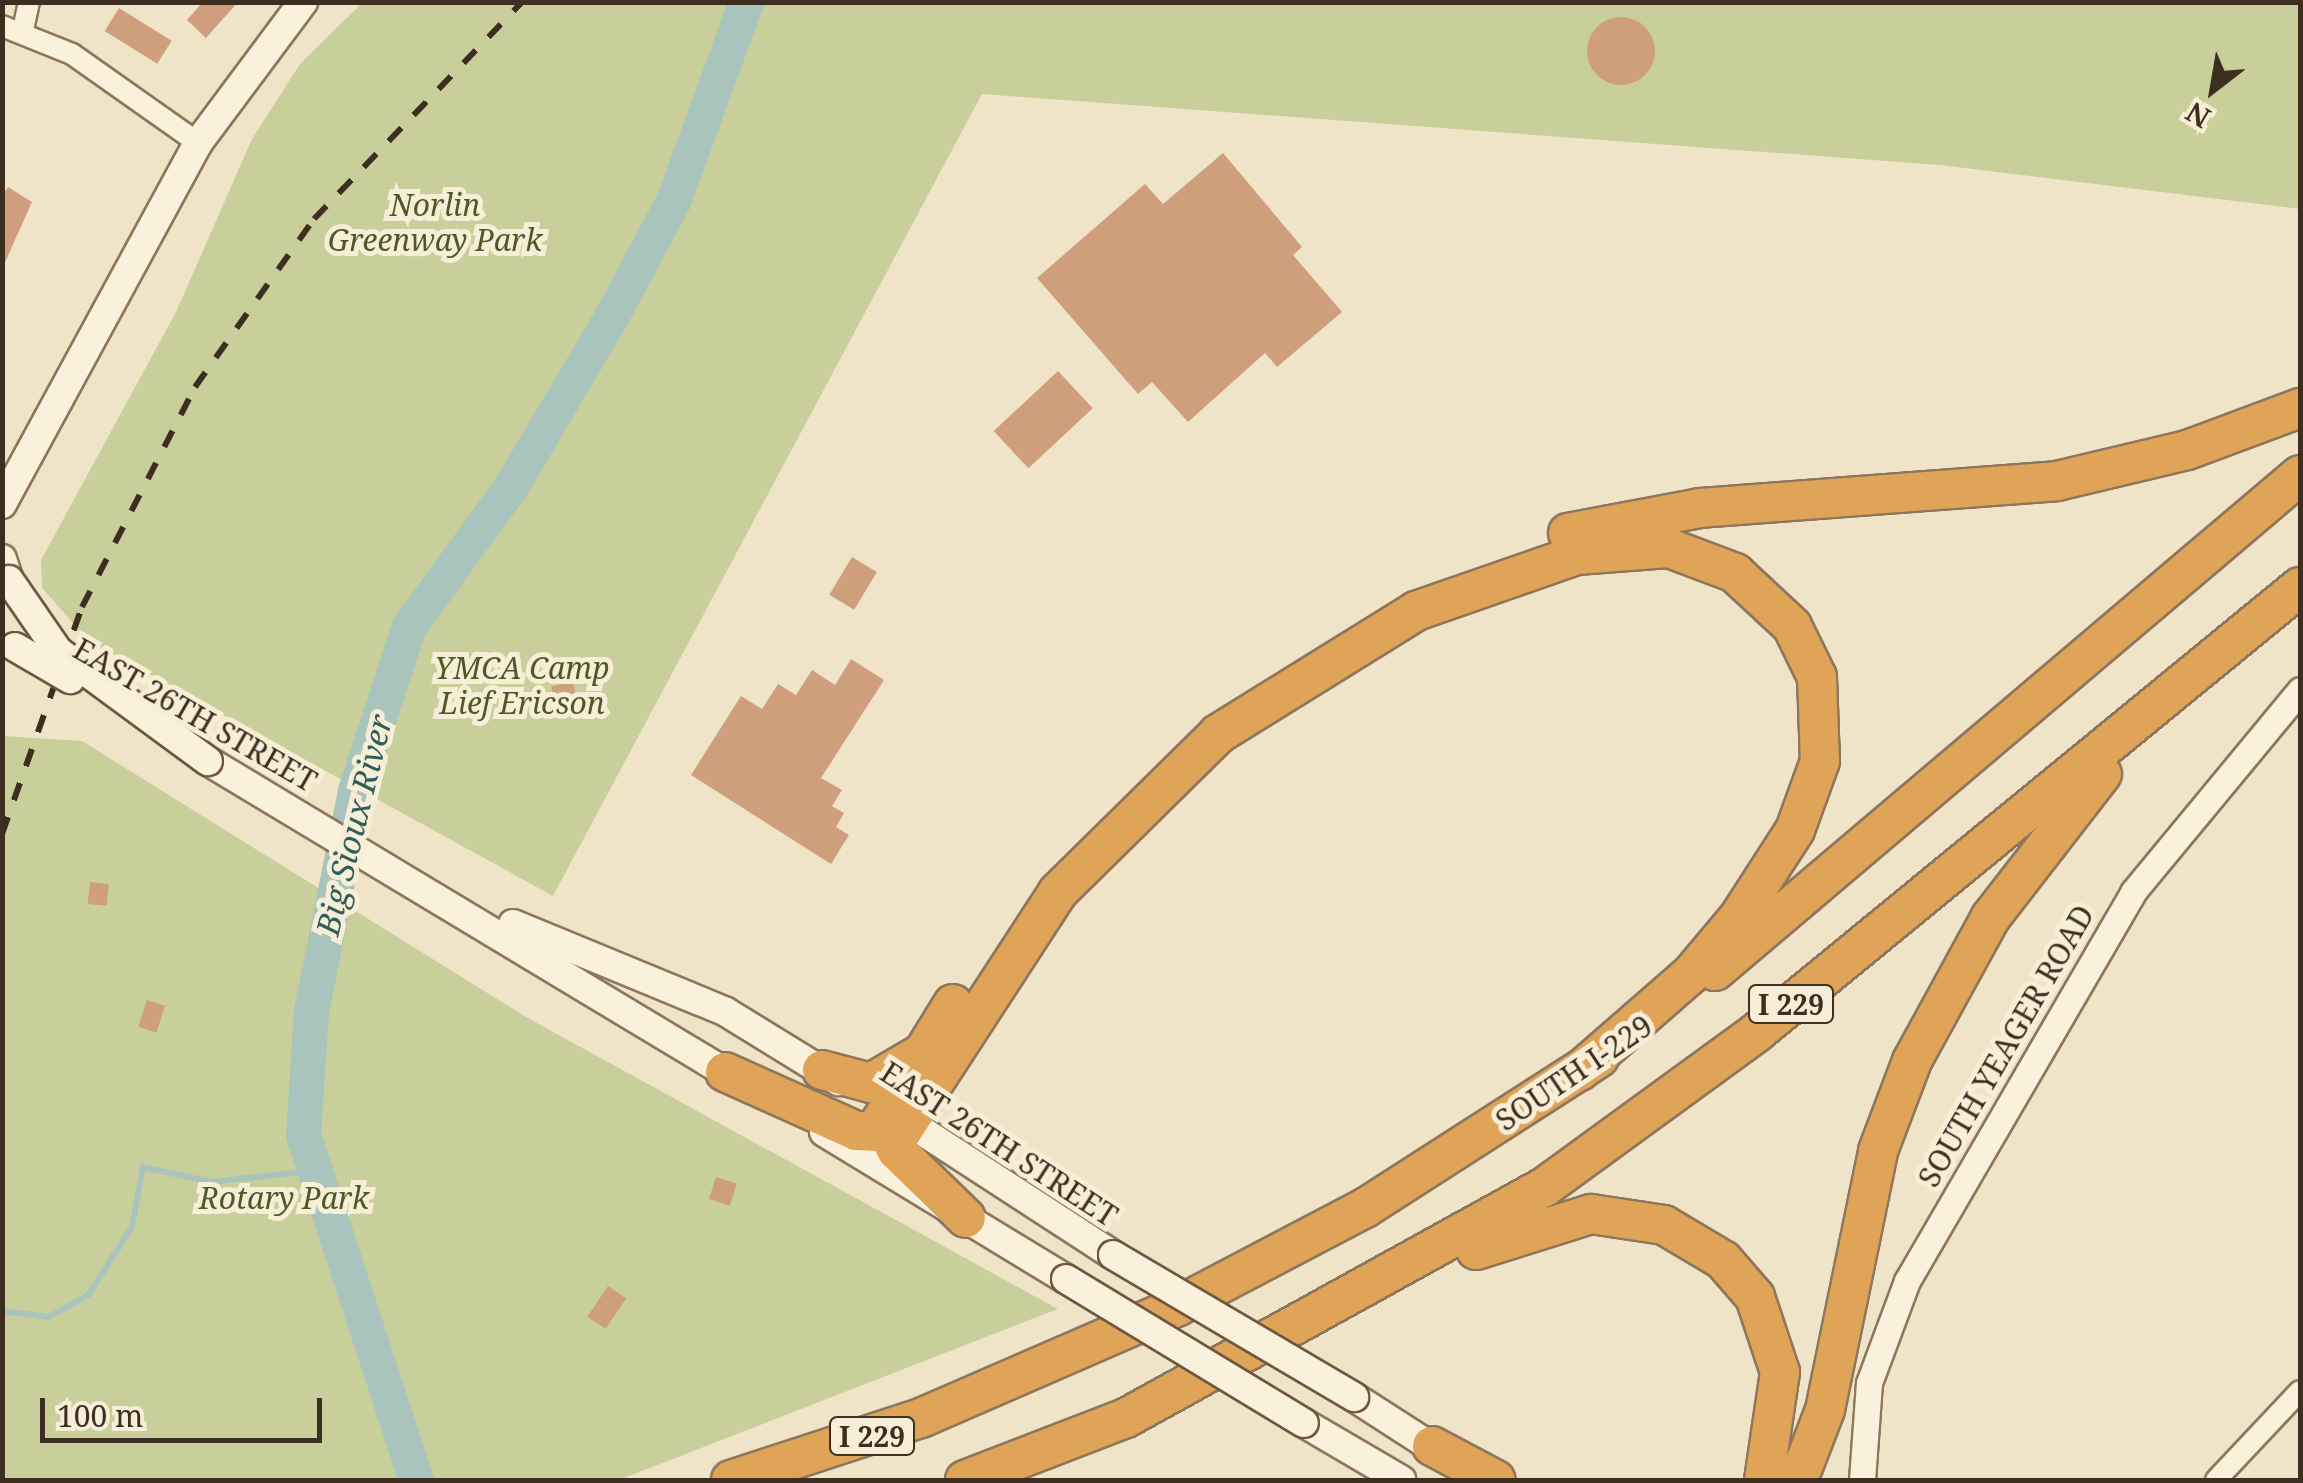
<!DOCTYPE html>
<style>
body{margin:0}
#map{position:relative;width:2303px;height:1483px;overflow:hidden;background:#f0e4c8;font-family:"Noto Serif",serif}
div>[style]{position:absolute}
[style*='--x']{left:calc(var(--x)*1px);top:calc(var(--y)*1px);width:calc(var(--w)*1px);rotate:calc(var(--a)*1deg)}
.green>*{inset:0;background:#c9cf9b}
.stream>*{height:6px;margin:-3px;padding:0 3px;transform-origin:3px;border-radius:3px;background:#a9c4bc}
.river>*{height:35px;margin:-17.5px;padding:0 17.5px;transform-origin:17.5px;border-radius:17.5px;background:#a9c4bc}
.building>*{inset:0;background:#cf9f7d;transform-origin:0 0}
.round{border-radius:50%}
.roads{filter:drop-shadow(2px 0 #8d765c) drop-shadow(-2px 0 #8d765c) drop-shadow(0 2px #8d765c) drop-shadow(0 -2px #8d765c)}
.minor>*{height:20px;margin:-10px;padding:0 10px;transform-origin:10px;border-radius:10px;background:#faf1dc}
.tertiary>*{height:25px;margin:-12.5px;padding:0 12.5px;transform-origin:12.5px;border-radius:12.5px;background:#faf1dc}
.secondary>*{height:28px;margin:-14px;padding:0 14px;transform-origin:14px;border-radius:14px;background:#faf1dc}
.motorway>*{height:38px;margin:-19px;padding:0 19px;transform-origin:19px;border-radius:19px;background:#e0a458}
.rail>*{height:6px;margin-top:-3px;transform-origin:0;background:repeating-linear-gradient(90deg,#3d2e20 0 18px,transparent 0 36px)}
.bridges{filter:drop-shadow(2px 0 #6f573f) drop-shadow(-2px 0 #6f573f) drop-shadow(0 2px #6f573f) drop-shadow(0 -2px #6f573f)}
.secondary-bridge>*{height:28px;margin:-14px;padding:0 14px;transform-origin:14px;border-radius:14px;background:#faf1dc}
span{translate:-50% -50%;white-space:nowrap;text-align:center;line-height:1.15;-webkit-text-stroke:10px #f7eed8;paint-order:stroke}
.shield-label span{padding:2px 8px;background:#f7eed8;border:2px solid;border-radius:8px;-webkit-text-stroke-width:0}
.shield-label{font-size:28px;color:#3d2e20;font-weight:700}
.park-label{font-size:30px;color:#4d5a26;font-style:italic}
.street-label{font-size:30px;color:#3d2e20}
.water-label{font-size:32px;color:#2f5d5a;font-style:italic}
.frame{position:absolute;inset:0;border:5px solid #3d2e20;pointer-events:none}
.north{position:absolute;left:2163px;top:40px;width:100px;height:100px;-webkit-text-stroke:8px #f7eed8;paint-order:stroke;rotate:211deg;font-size:28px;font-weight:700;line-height:40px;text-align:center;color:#3d2e20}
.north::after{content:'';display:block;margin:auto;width:35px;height:45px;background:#3d2e20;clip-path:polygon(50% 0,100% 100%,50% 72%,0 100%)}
.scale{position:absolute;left:40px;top:1398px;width:282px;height:45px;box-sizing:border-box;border:5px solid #3d2e20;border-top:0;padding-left:12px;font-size:30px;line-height:35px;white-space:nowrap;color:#3d2e20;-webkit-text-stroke:8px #f7eed8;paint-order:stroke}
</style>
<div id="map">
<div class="green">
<i style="clip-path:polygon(362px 3px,2300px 3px,2300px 209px,1940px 165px,982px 94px,553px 896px,89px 641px,42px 588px,41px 560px,176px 312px,252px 139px,300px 64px)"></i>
<i style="clip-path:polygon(2px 736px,82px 741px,526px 1017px,1058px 1309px,619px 1480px,3px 1480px)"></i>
</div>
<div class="stream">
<i style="--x:2;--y:1311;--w:47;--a:7.3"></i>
<i style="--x:49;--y:1317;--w:45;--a:-29.4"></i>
<i style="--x:88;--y:1295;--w:81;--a:-57.1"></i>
<i style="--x:132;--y:1227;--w:61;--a:-79.6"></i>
<i style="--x:143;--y:1167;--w:70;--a:12.4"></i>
<i style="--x:211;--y:1182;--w:102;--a:-6.2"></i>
</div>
<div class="river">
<i style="--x:416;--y:1480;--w:363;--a:-108.1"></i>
<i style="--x:303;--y:1135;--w:124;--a:-86.3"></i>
<i style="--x:311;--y:1011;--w:225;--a:-78.7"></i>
<i style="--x:355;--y:790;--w:173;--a:-71.8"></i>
<i style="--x:409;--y:626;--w:173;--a:-53.9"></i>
<i style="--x:511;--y:486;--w:196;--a:-59.4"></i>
<i style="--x:611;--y:317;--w:132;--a:-61.9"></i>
<i style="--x:673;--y:201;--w:212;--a:-69.9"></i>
</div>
<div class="building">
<i style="clip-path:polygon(203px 2px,238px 2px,206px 38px,187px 20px)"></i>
<i style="left:119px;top:8px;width:62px;height:27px;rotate:32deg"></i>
<i class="round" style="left:1587px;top:17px;width:68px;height:68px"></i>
<i style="clip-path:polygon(1223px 153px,1302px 247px,1293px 255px,1342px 312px,1277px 367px,1265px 353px,1188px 422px,1152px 382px,1138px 394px,1037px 278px,1145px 184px,1163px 204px)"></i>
<i style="clip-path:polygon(8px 187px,32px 202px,2px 269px,2px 196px)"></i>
<i style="left:1058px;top:371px;width:51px;height:88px;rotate:47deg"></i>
<i style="left:852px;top:557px;width:29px;height:44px;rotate:31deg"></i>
<i style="clip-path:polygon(851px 659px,884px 680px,821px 778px,842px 790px,832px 806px,844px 813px,836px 827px,849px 835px,831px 864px,691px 775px,741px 696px,762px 709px,778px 684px,796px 695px,812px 670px,835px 685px)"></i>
<i style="left:573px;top:682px;width:24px;height:22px;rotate:78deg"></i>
<i style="left:90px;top:882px;width:19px;height:22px;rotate:6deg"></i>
<i style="left:147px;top:1000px;width:19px;height:28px;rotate:18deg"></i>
<i style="left:716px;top:1177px;width:22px;height:23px;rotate:18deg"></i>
<i style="left:608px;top:1286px;width:22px;height:37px;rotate:34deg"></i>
</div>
<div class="roads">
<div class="minor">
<i style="--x:2;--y:26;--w:75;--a:21.8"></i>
<i style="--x:72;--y:54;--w:154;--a:35.2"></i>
<i style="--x:23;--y:30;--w:29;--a:-78"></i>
<i style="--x:2216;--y:1480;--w:122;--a:-46.7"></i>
</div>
<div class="tertiary">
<i style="--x:1862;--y:1480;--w:97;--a:-85.9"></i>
<i style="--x:1869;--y:1383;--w:109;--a:-69.6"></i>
<i style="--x:1907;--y:1281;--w:450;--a:-59.8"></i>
<i style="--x:2133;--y:892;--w:262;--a:-50.4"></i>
</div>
<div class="secondary">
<i style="--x:2;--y:504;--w:411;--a:-61.5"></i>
<i style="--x:198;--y:143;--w:176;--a:-53.3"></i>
<i style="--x:2;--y:559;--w:22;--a:72"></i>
<i style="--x:208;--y:761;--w:621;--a:31.03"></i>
<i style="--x:513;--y:924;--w:230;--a:22.4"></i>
<i style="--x:726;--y:1012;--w:132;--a:31.6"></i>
<i style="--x:893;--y:1112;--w:262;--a:33"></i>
<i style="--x:824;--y:1132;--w:283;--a:31.3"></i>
<i style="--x:1354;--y:1397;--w:111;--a:32.8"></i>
<i style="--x:1304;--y:1423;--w:113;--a:30.4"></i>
</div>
<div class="motorway">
<i style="--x:1568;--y:533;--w:134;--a:-10.7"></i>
<i style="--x:1700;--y:508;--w:358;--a:-4.3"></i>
<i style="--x:2057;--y:481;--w:134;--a:-13.4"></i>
<i style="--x:2187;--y:450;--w:121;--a:-20.4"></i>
<i style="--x:1715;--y:971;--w:767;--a:-40.29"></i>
<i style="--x:953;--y:1004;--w:137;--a:121.6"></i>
<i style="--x:881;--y:1121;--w:34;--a:62"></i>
<i style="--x:897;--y:1151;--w:96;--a:44.2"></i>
<i style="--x:822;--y:1070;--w:51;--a:14.9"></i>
<i style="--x:871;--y:1083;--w:56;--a:-30.3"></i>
<i style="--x:725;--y:1072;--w:144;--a:24.2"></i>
<i style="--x:856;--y:1131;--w:45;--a:2.5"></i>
<i style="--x:901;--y:1133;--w:288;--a:-56.9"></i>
<i style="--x:1058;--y:892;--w:225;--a:-44.6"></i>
<i style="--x:1218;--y:734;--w:233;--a:-31.8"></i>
<i style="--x:1416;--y:611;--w:170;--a:-19.2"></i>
<i style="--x:1577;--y:555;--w:92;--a:-4.4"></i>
<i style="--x:1669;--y:548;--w:71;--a:20.7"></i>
<i style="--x:1735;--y:573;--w:78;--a:42.9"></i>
<i style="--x:1792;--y:626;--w:57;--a:63.9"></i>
<i style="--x:1817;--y:677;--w:84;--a:88"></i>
<i style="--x:1820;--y:761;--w:73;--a:109.9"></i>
<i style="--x:1795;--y:830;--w:103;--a:122.8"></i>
<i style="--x:1739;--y:917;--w:75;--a:130.1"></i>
<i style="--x:1691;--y:974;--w:147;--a:138.9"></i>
<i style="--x:1476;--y:1250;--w:121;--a:-17.4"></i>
<i style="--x:1591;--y:1214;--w:74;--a:8.6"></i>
<i style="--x:1664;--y:1225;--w:69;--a:30.7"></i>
<i style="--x:1723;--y:1260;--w:49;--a:49.1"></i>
<i style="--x:1755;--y:1297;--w:79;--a:71.6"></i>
<i style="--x:1780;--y:1372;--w:109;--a:98.4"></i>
<i style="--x:1432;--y:1446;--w:72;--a:28"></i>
<i style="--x:731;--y:1480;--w:200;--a:-18.1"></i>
<i style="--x:921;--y:1418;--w:280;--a:-23.5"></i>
<i style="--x:1178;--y:1306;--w:211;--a:-27.7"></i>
<i style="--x:1365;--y:1208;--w:278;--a:-32.7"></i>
<i style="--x:965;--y:1480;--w:173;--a:-21.1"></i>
<i style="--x:1126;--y:1418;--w:480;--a:-28.9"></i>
<i style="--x:1546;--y:1186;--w:261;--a:-36.1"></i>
<i style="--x:1757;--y:1032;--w:702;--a:-39.34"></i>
<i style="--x:1798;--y:1480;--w:75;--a:-68.9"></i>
<i style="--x:1825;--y:1410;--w:264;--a:-78.4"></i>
<i style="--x:1878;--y:1151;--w:96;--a:-69.3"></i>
<i style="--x:1912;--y:1061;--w:164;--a:-61.3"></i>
<i style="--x:1991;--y:917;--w:181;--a:-52.2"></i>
</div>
</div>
<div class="rail">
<i style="--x:2;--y:834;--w:241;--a:-70.6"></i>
<i style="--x:82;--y:607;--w:247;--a:-62.8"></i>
<i style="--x:195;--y:387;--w:206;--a:-54.7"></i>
<i style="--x:314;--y:219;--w:301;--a:-46.2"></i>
</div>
<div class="bridges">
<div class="secondary-bridge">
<i style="--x:9;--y:580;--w:86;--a:55.4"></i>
<i style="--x:58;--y:651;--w:186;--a:36.3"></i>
<i style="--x:15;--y:647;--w:64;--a:30.2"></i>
<i style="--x:1113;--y:1255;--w:280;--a:30.5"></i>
<i style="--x:1066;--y:1279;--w:278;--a:31.2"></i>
</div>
</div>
<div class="shield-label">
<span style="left:1791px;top:1004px">I 229</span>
<span style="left:872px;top:1436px">I 229</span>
</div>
<div class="park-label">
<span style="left:435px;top:222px">Norlin<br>Greenway Park</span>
<span style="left:522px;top:685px">YMCA Camp<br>Lief Ericson</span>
<span style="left:284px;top:1198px">Rotary Park</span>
</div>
<div class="street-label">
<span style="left:195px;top:715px;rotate:30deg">EAST 26TH STREET</span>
<span style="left:2006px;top:1046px;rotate:-60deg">SOUTH YEAGER ROAD</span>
<span style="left:1574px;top:1073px;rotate:-34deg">SOUTH I-229</span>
<span style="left:999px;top:1144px;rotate:33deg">EAST 26TH STREET</span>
</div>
<div class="water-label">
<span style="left:354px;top:825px;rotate:-76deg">Big Sioux River</span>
</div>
<div class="frame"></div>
<div class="north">N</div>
<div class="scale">100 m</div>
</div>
